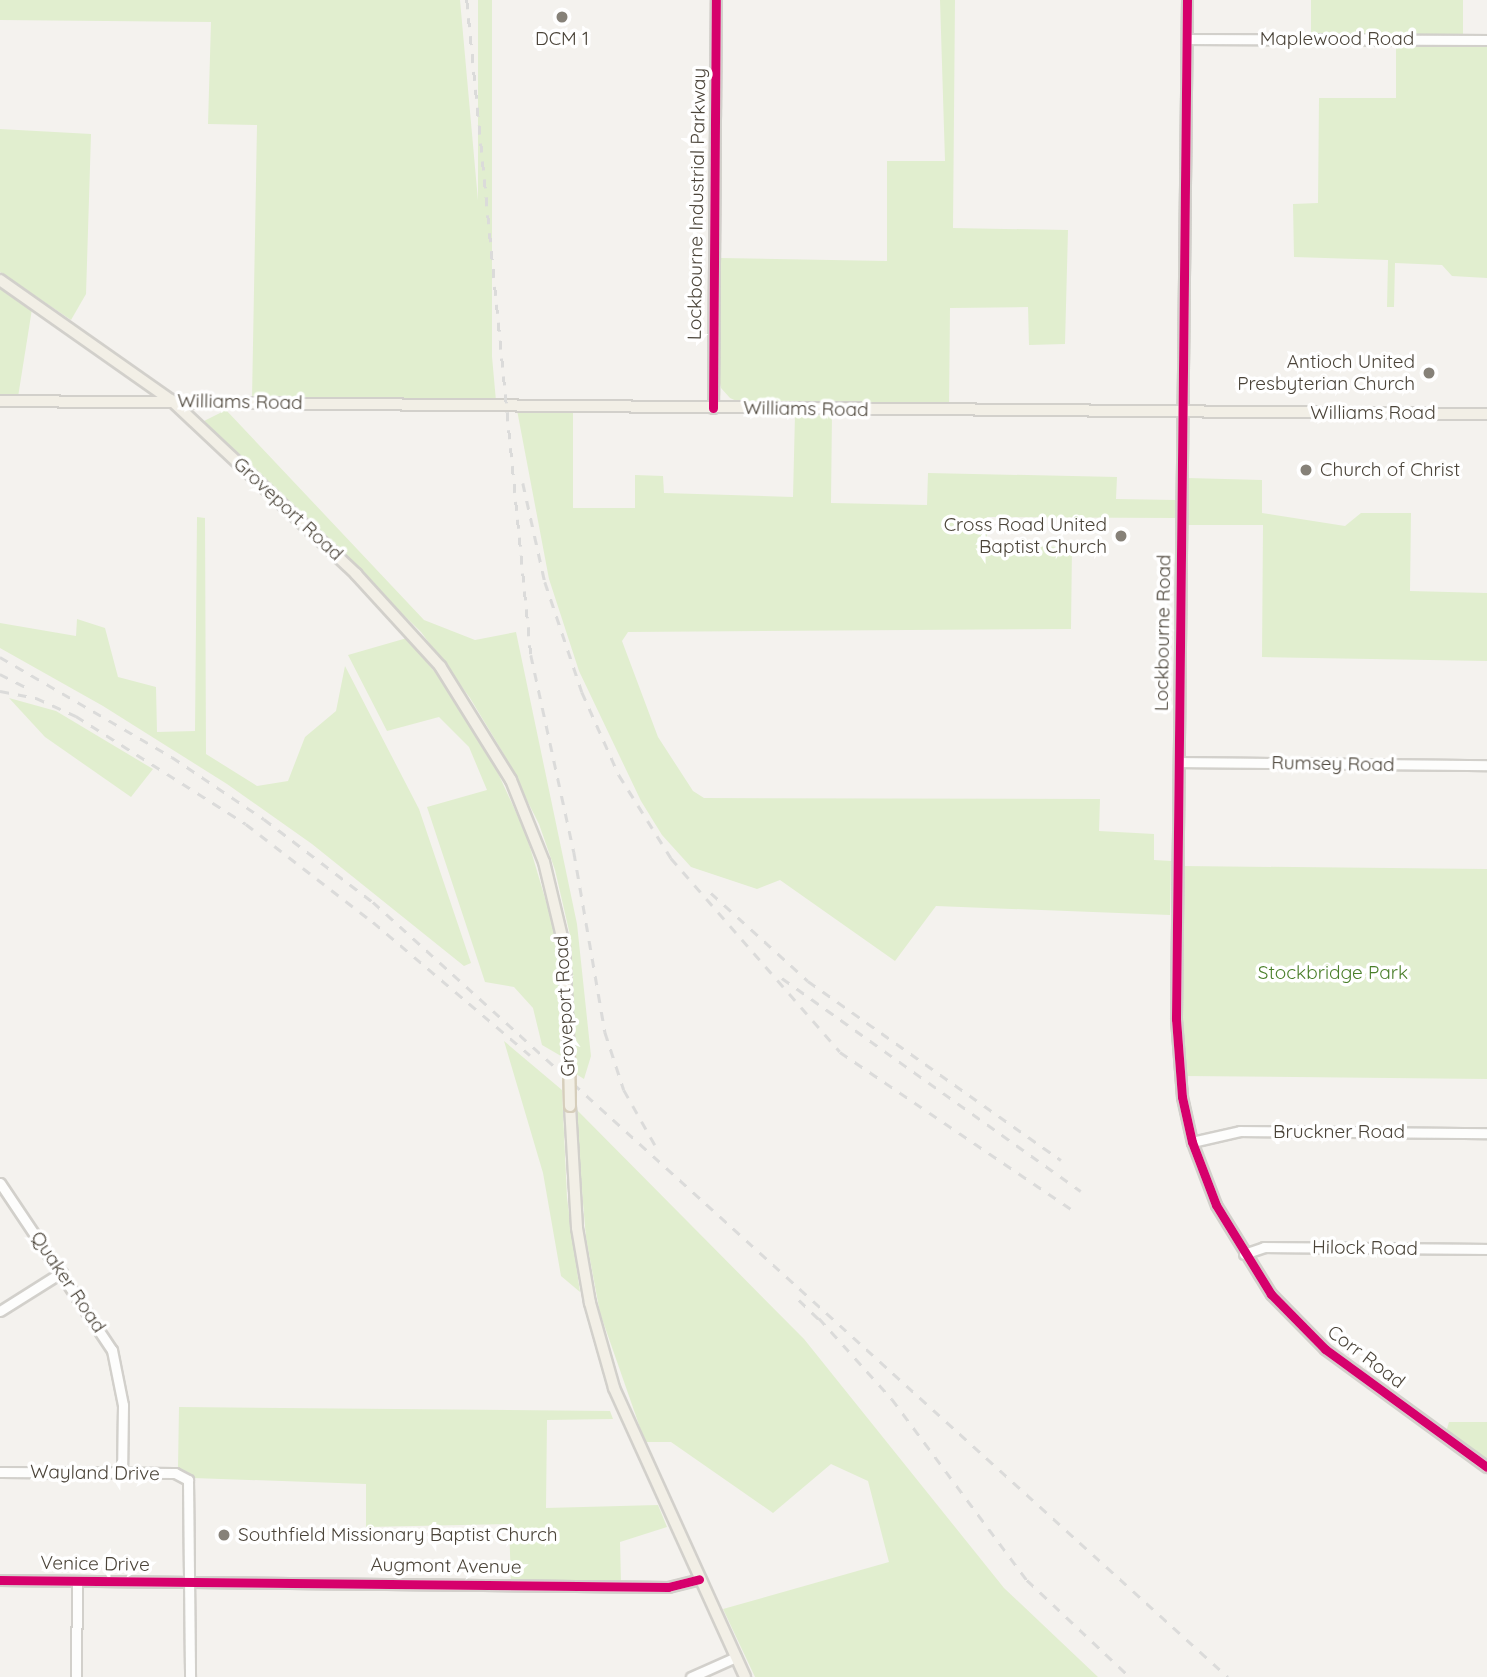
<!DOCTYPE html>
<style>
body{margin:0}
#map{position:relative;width:1487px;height:1677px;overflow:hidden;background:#f4f2ee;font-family:Quicksand,sans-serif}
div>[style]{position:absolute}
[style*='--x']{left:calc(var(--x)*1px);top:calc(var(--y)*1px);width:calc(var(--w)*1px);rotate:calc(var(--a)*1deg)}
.green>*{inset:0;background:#e1eecf;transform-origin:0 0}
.roads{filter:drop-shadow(2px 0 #d2d0cb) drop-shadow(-2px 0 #d2d0cb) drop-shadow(0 2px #d2d0cb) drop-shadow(0 -2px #d2d0cb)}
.minor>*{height:9px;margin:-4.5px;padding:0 4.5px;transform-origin:4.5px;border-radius:4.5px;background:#fdfdfc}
.major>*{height:10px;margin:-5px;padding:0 5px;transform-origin:5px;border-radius:5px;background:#f2efe6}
.rail>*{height:2.5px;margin-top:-1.25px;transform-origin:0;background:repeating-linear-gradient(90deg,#dbdbda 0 9px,transparent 0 18px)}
.bridges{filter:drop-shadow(2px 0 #d6cebb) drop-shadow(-2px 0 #d6cebb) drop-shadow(0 2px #d6cebb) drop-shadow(0 -2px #d6cebb)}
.major-bridge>*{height:10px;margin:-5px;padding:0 5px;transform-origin:5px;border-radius:5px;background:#f2efe6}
.cycleway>*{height:9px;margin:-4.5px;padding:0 4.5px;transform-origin:4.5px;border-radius:4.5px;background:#d6006c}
.dots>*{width:19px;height:19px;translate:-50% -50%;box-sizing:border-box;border:4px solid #fff;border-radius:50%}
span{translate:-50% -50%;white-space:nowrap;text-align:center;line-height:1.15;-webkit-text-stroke:7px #fff;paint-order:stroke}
.poi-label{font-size:19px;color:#4b4439}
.right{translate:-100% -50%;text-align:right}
.left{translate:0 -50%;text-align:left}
.street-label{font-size:19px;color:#4b4439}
.park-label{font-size:19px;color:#4a7f2a}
</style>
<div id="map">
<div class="green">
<i style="clip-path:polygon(0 0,460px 0,496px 401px,252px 399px,257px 125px,208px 124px,211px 22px,0 20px)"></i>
<i style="left:478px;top:0;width:14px;height:401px"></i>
<i style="clip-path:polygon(940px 0,955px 0,953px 228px,1068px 230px,1065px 344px,1029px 345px,1028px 307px,950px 308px,949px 407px,739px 402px,730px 398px,721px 388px,719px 378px,721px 258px,887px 261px,887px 161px,945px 161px)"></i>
<i style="left:1311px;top:0;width:152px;height:35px"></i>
<i style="clip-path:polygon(1396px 43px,1487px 43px,1487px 278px,1452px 276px,1442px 265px,1395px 263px,1394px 307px,1387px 307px,1388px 260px,1294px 257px,1293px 204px,1318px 203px,1319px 98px,1396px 98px)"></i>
<i style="clip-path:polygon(0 129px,91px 134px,86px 294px,71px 320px,0 272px)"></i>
<i style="clip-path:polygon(0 288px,32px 309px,18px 397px,0 397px)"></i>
<i style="clip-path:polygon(226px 410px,424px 620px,475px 640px,516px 632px,577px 924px,591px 1056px,584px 1079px,576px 1074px,570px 935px,555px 870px,539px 824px,502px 751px,470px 698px,421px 632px,204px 421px)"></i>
<i style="clip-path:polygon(517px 410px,573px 411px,573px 508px,635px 508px,635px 475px,663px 476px,664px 493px,793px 497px,795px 414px,832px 413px,831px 503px,927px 505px,928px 473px,1117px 477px,1116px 499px,1176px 500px,1176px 518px,987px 517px,987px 546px,1072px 547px,1071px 629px,628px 632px,622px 641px,658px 737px,693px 791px,704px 798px,1100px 799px,1099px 831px,1154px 834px,1154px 860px,1171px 861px,1170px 915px,936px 906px,895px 961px,780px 880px,757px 889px,691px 867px,662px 835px,641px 801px,579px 671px,549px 579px)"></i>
<i style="clip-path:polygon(1188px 478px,1262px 480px,1262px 513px,1345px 526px,1361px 513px,1411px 513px,1410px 591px,1487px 593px,1487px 661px,1262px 657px,1263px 525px,1186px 525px)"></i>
<i style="clip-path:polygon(197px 517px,205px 518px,206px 754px,257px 786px,288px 781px,305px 737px,336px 711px,345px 666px,419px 809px,471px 963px,464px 966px,312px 844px,227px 784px,103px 706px,0 648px,0 623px,76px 636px,77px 619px,105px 628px,118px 677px,156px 687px,157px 732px,195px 731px)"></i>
<i style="clip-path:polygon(407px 638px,447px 687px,487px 749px,526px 834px,556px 935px,561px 1056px,542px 1045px,533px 1008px,514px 987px,485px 982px,427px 807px,487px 790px,469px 747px,439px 717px,387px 731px,348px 655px)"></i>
<i style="clip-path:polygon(9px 698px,56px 711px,153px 769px,131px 797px,45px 737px)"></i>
<i style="clip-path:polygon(1183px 866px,1487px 869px,1487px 1079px,1184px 1076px,1180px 1025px)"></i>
<i style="clip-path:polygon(504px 1041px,562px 1090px,567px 1198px,580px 1292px,561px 1276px,543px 1173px)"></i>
<i style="clip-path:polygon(575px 1108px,804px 1339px,1004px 1588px,1098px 1677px,755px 1677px,723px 1609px,889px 1562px,868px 1481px,831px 1464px,773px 1513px,671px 1442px,645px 1442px,600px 1313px,586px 1238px)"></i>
<i style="clip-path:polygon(179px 1407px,610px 1411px,613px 1419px,547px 1420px,546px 1508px,658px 1505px,667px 1527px,620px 1542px,621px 1582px,511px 1582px,509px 1524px,366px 1527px,366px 1484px,193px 1478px,178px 1467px)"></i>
<i style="clip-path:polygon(1449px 1422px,1487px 1422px,1487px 1461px,1446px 1432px)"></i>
</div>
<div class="roads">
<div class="minor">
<i style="--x:1187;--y:0;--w:1019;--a:90.62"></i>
<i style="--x:1176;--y:1019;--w:78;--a:85.6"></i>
<i style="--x:1182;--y:1097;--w:46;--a:77.5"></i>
<i style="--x:1192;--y:1142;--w:67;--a:69.1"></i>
<i style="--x:1216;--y:1205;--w:105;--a:58.3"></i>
<i style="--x:1271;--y:1294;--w:77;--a:45.5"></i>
<i style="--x:1325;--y:1349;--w:200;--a:36.1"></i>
<i style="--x:1187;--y:39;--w:300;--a:0.2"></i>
<i style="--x:713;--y:408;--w:408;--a:-89.6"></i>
<i style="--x:1179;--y:762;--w:308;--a:0.6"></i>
<i style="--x:1192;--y:1142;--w:49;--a:-12.9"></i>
<i style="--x:1240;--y:1131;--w:247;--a:0.5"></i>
<i style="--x:0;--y:1183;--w:201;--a:56.2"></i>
<i style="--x:112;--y:1350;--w:56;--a:78.7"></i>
<i style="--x:123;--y:1405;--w:68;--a:90.8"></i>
<i style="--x:1244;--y:1254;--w:21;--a:-19"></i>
<i style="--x:1264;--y:1247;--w:223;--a:0.5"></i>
<i style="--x:0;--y:1311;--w:73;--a:-32.2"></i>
<i style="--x:0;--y:1472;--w:175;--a:0.3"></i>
<i style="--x:175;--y:1473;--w:15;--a:28"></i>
<i style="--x:188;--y:1480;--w:197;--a:89.4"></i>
<i style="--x:0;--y:1580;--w:668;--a:0.6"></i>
<i style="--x:668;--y:1587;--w:32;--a:-14"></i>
<i style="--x:76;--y:1677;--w:96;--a:-89.4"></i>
<i style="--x:691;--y:1677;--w:49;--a:-24"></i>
</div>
<div class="major">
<i style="--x:0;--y:280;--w:209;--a:35.1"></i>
<i style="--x:171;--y:400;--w:254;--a:43.2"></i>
<i style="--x:356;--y:574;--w:125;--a:47.6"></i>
<i style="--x:440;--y:666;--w:134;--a:58.1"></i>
<i style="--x:511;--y:780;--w:88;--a:68.1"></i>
<i style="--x:544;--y:862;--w:85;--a:76.5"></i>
<i style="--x:564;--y:945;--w:110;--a:87.4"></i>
<i style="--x:0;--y:401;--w:1487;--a:0.5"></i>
<i style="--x:570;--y:1106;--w:122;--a:86.7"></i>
<i style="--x:577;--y:1228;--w:76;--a:80.2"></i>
<i style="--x:590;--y:1303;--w:88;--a:74.2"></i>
<i style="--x:614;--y:1388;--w:317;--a:65.6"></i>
</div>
</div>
<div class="rail">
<i style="--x:467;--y:0;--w:658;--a:84.42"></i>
<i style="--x:531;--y:655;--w:202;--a:77.7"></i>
<i style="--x:574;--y:852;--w:183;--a:80.2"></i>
<i style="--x:605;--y:1032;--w:61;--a:71.9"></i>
<i style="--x:624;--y:1090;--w:69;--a:60.5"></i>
<i style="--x:523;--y:483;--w:101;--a:77.5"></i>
<i style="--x:545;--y:582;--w:116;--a:71.4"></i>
<i style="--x:582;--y:692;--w:91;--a:66"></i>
<i style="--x:619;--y:775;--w:98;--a:57.9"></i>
<i style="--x:671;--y:858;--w:257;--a:48.9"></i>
<i style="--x:840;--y:1052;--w:279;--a:34.2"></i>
<i style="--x:0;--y:657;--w:199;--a:30.2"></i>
<i style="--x:172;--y:757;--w:111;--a:34"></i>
<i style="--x:264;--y:819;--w:137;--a:37.3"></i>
<i style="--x:373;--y:902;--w:1154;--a:42.19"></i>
<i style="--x:0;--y:674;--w:35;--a:27"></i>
<i style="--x:0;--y:691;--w:37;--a:11"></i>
<i style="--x:36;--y:698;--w:44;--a:24.2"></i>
<i style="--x:76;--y:716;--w:201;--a:32.4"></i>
<i style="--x:246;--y:824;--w:160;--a:37.7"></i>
<i style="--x:373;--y:922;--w:206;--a:40.3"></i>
<i style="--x:711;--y:893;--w:131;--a:42.2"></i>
<i style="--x:808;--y:981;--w:310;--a:35.3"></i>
<i style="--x:782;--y:978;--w:367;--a:35.5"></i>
<i style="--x:799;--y:1300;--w:36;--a:44"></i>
<i style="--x:819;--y:1318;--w:109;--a:48"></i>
<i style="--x:892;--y:1399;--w:226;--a:53.3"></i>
<i style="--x:1027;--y:1580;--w:141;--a:43.3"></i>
</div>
<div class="bridges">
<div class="major-bridge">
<i style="--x:569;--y:1055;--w:51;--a:88.9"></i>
</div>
</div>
<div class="cycleway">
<i style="--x:1187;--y:0;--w:1019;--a:90.62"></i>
<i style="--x:1176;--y:1019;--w:78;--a:85.6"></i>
<i style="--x:1182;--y:1097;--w:46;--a:77.5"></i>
<i style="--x:1192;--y:1142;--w:67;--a:69.1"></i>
<i style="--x:1216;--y:1205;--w:105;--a:58.3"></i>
<i style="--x:1271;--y:1294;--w:77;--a:45.5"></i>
<i style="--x:1325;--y:1349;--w:200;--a:36.1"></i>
<i style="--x:713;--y:408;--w:408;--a:-89.6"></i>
<i style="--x:0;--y:1580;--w:668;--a:0.6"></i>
<i style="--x:668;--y:1587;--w:32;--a:-14"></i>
</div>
<div class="dots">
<i style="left:562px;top:17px;background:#868178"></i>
<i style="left:1429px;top:373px;background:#868178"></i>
<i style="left:1306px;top:470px;background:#868178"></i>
<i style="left:1121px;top:536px;background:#868178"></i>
<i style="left:224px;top:1535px;background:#868178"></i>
</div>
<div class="poi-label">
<span style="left:562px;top:39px">DCM 1</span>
<span class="right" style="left:1415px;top:373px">Antioch United<br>Presbyterian Church</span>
<span class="left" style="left:1320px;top:470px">Church of Christ</span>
<span class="right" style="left:1107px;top:536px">Cross Road United<br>Baptist Church</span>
<span class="left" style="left:238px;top:1535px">Southfield Missionary Baptist Church</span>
</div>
<div class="street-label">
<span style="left:1337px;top:39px">Maplewood Road</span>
<span style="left:697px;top:204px;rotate:-89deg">Lockbourne Industrial Parkway</span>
<span style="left:240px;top:402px;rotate:1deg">Williams Road</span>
<span style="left:806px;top:409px;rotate:1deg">Williams Road</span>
<span style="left:1373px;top:413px">Williams Road</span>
<span style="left:288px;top:509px;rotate:43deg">Groveport Road</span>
<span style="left:1163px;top:633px;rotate:-89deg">Lockbourne Road</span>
<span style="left:1333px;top:764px;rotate:1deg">Rumsey Road</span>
<span style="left:565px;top:1006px;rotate:-93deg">Groveport Road</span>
<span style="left:1339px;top:1132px">Bruckner Road</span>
<span style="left:1365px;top:1248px;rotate:1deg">Hilock Road</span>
<span style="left:68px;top:1282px;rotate:56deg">Quaker Road</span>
<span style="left:1366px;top:1357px;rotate:37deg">Corr Road</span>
<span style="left:95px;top:1473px;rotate:1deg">Wayland Drive</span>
<span style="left:95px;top:1564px;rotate:1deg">Venice Drive</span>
<span style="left:446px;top:1566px;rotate:1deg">Augmont Avenue</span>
</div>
<div class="park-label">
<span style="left:1333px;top:973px">Stockbridge Park</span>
</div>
</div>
